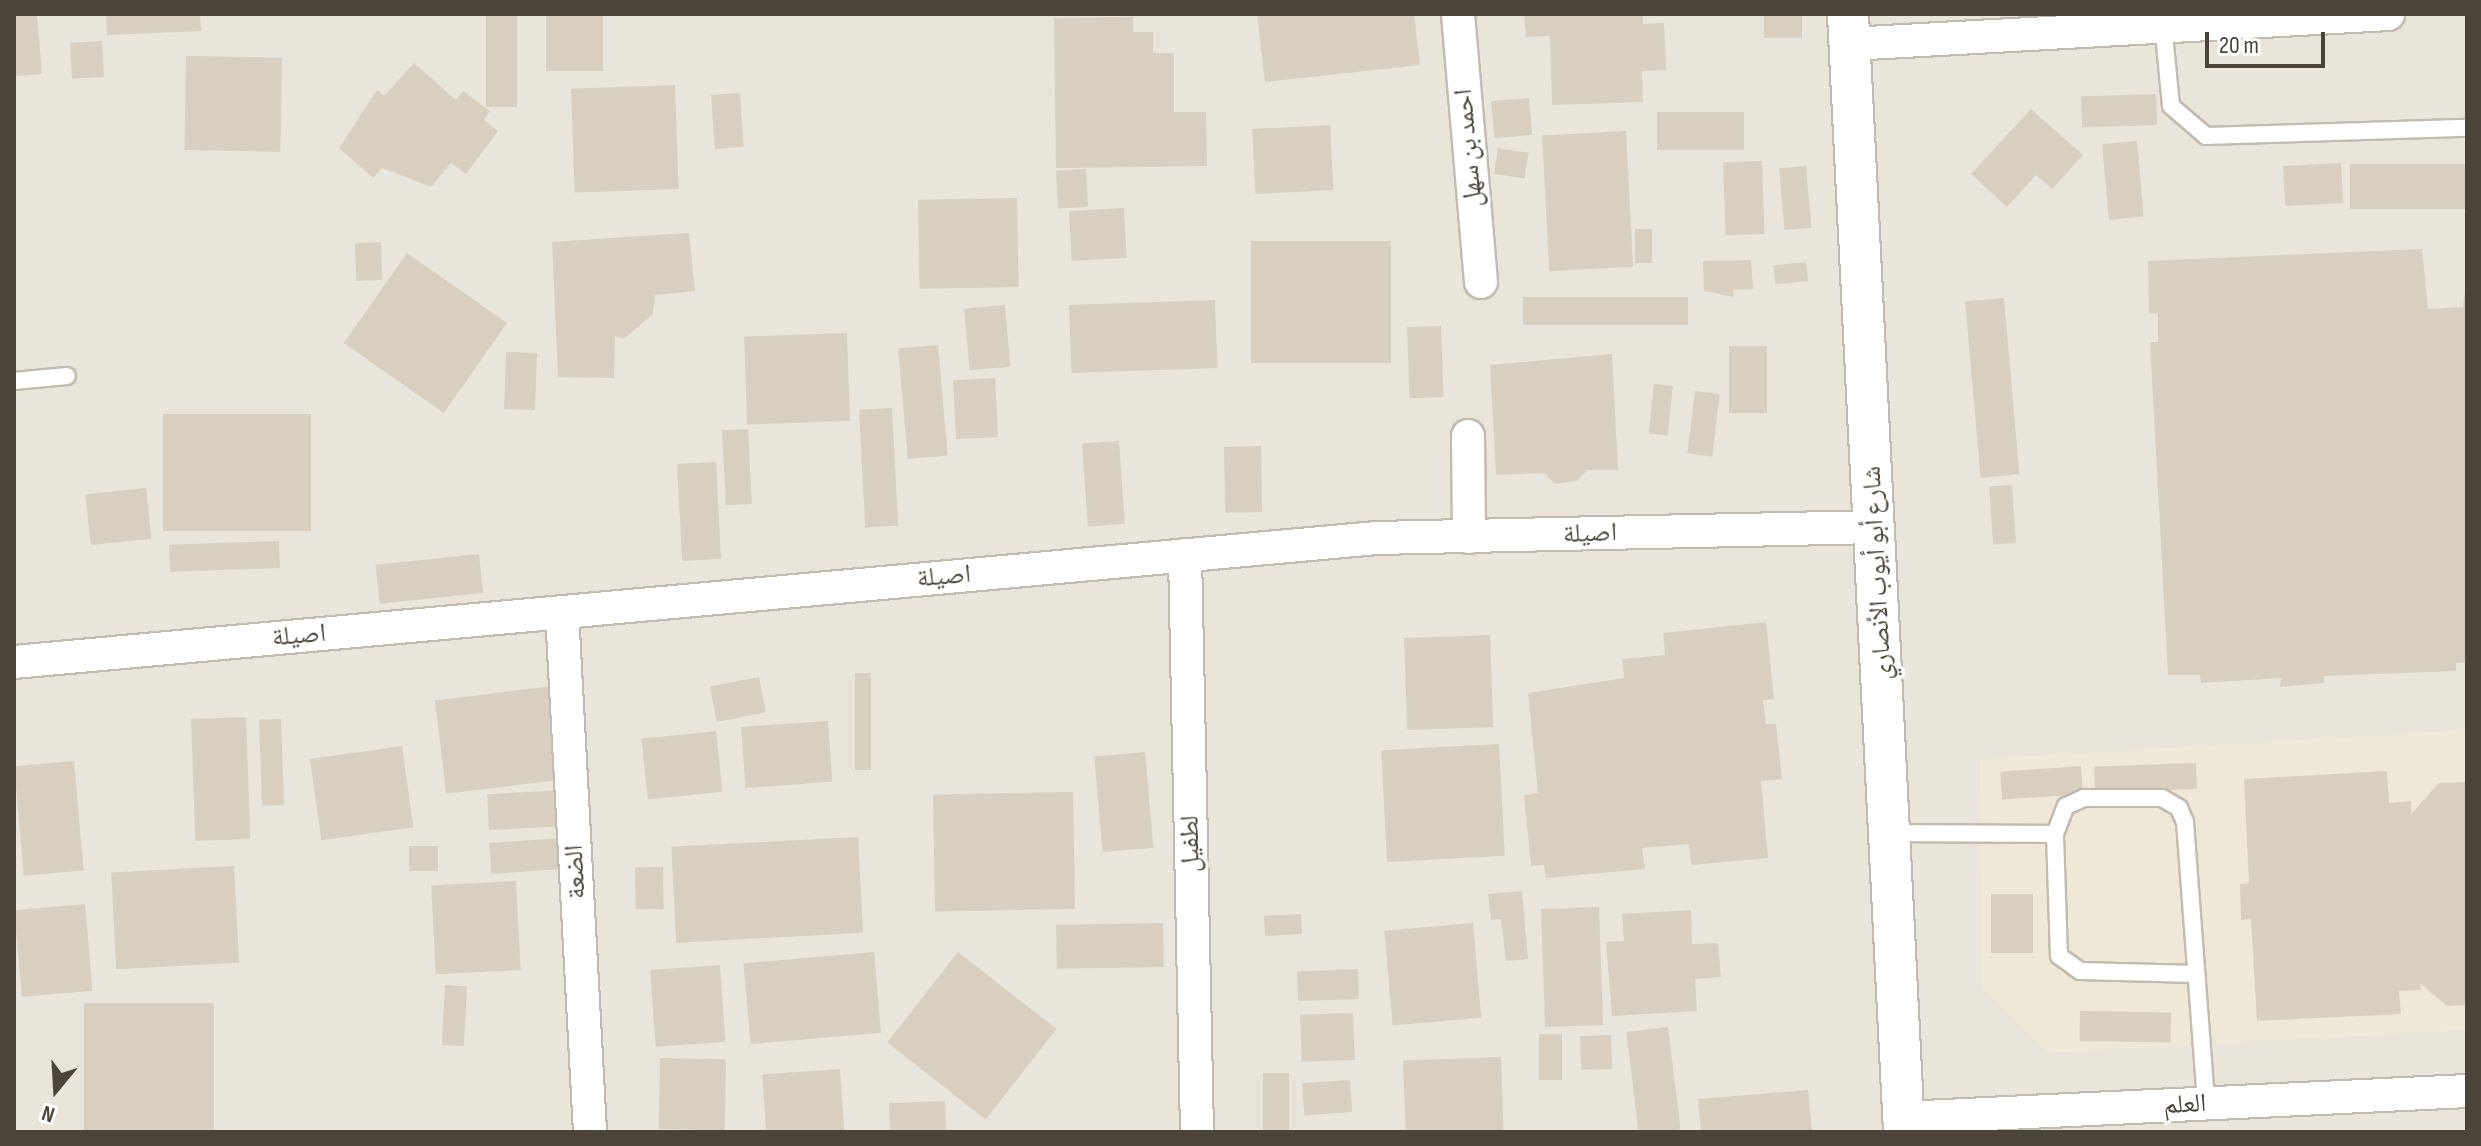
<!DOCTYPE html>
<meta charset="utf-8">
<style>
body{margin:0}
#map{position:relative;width:2481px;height:1146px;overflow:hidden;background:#f6f3ec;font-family:"Sofia Sans Condensed","Noto Naskh Arabic",sans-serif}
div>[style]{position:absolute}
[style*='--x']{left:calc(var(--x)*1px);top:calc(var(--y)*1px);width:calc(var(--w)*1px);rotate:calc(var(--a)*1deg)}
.residential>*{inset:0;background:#eae5da;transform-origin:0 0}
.education>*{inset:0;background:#efe8d6}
.building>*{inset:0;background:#d8cfc1;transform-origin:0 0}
.roads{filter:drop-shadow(2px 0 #c2bbae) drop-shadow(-2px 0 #c2bbae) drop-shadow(0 2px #c2bbae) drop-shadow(0 -2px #c2bbae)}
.service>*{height:16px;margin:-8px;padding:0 8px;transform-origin:8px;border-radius:8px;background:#fff}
.minor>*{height:32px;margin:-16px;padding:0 16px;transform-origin:16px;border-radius:16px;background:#fff}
.tertiary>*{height:40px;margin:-20px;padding:0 20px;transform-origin:20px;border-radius:20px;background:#fff}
span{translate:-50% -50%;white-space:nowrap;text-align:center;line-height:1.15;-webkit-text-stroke:6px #fff;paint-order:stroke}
.street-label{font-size:26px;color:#4b4439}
.frame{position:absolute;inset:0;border:16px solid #4b4439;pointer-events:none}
.north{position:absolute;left:16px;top:1050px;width:80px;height:80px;-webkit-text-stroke:6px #fff;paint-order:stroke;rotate:198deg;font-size:22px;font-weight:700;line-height:32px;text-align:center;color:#4b4439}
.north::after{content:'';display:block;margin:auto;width:28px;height:36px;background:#4b4439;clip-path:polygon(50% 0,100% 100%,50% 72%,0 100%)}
.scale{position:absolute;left:2205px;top:32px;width:120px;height:36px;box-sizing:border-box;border:4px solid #4b4439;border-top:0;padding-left:10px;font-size:24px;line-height:28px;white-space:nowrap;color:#4b4439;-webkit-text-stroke:6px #fff;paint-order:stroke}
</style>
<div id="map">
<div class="residential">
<i style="left:14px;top:14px;width:2453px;height:1118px"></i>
</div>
<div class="education">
<i style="clip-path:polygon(2467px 730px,2467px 1030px,2047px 1053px,1981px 986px,1980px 759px)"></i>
</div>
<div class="building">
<i style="clip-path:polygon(14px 14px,37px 14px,42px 74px,14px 76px)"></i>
<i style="clip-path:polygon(106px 14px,200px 14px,201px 31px,107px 35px)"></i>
<i style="left:546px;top:14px;width:57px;height:57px"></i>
<i style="clip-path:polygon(1257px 14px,1414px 14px,1420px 65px,1265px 82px)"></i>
<i style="clip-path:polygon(1524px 14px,1643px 14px,1643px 24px,1664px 23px,1666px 70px,1642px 71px,1643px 102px,1552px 105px,1550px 36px,1526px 37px)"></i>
<i style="left:1764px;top:14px;width:38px;height:24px"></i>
<i style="left:486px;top:15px;width:31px;height:92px"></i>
<i style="clip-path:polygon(1133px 17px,1133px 32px,1153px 32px,1153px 53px,1174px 53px,1174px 112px,1206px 112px,1207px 166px,1056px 168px,1054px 18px)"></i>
<i style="left:102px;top:41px;width:36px;height:32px;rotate:87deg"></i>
<i style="left:186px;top:56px;width:96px;height:94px;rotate:1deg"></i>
<i style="clip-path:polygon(414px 63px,456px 100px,463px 91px,490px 111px,484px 120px,498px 131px,466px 174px,451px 163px,431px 187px,382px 168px,373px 178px,339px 148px,377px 90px,384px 96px)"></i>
<i style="left:675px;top:85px;width:104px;height:104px;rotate:88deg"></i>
<i style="left:740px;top:93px;width:54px;height:29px;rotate:86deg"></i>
<i style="left:2156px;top:94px;width:31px;height:75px;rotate:88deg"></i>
<i style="left:1529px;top:98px;width:37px;height:38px;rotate:85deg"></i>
<i style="clip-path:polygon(2031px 109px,2083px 155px,2052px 189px,2036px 175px,2007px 207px,1971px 174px)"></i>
<i style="left:1657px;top:112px;width:87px;height:38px"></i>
<i style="left:1330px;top:125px;width:65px;height:78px;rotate:87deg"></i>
<i style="left:1626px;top:131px;width:136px;height:84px;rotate:87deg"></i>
<i style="left:2137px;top:141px;width:76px;height:35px;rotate:85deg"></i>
<i style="left:1498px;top:148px;width:31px;height:26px;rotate:9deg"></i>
<i style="left:1762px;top:161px;width:73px;height:39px;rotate:88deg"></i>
<i style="left:2341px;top:163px;width:40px;height:58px;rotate:87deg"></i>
<i style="left:2467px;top:164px;width:45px;height:117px;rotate:90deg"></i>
<i style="left:1806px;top:166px;width:62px;height:27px;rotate:85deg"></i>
<i style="left:1086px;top:169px;width:38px;height:30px;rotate:87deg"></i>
<i style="left:1017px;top:198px;width:89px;height:99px;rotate:89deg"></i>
<i style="left:1124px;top:208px;width:50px;height:55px;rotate:87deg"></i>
<i style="left:1635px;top:229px;width:17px;height:34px"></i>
<i style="clip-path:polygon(689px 233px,695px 291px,655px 295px,653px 314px,624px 339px,615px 336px,614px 378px,558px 377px,552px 242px)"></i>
<i style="left:1391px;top:241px;width:122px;height:140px;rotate:90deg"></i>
<i style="left:381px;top:242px;width:38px;height:26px;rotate:88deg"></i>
<i style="clip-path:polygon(2422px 249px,2428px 309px,2463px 307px,2467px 270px,2467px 662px,2456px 663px,2456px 671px,2324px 676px,2324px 683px,2280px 687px,2281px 678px,2201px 683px,2200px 675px,2168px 675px,2150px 342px,2158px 342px,2158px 313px,2149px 314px,2148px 261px)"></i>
<i style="left:407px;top:253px;width:122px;height:110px;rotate:35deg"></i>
<i style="clip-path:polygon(1751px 260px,1753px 289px,1733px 290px,1734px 297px,1704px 291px,1703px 261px)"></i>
<i style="left:1806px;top:262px;width:19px;height:33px;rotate:84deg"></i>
<i style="left:1688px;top:297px;width:28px;height:165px;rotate:90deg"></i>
<i style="left:2004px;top:298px;width:177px;height:39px;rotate:85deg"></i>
<i style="left:1215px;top:300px;width:68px;height:146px;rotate:88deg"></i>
<i style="left:1005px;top:305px;width:62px;height:41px;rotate:85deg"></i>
<i style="left:1441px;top:326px;width:71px;height:34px;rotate:88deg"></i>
<i style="left:847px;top:333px;width:88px;height:103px;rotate:88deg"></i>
<i style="left:938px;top:345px;width:111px;height:40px;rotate:85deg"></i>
<i style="left:1729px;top:346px;width:38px;height:67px"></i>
<i style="left:506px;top:352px;width:31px;height:57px;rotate:2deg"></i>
<i style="clip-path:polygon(1612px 354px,1618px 470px,1587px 470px,1577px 481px,1555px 484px,1544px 473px,1496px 475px,1490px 365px)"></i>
<i style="left:995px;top:378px;width:59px;height:42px;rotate:87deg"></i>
<i style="left:1654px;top:384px;width:19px;height:50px;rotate:6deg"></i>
<i style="left:1695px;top:391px;width:25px;height:63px;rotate:7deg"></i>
<i style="left:892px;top:408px;width:118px;height:33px;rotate:87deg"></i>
<i style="left:311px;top:414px;width:117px;height:148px;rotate:90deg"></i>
<i style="left:748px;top:429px;width:75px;height:26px;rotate:87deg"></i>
<i style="left:1119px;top:441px;width:83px;height:37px;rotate:86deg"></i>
<i style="left:1261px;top:446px;width:66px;height:37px;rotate:89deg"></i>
<i style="left:716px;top:462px;width:97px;height:39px;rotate:87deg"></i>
<i style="left:2012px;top:485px;width:58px;height:23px;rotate:86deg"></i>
<i style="left:146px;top:488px;width:51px;height:61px;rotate:84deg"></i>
<i style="left:279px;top:541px;width:27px;height:110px;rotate:88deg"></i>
<i style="left:479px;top:554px;width:39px;height:104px;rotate:84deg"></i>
<i style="clip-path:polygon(1766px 622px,1774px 699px,1763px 700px,1766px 724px,1776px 724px,1782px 779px,1761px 781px,1768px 858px,1691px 865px,1689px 844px,1642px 848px,1645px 869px,1546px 878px,1544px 865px,1531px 866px,1524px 795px,1538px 793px,1528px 693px,1624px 678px,1622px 659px,1665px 655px,1663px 633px)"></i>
<i style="left:1490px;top:635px;width:92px;height:86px;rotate:88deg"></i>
<i style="left:855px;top:673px;width:16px;height:97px"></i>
<i style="left:759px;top:677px;width:36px;height:50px;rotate:79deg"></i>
<i style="left:553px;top:686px;width:94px;height:119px;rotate:83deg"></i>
<i style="left:246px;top:717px;width:122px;height:55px;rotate:88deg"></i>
<i style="left:281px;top:719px;width:86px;height:22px;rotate:88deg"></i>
<i style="left:828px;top:721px;width:61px;height:87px;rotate:86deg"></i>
<i style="left:716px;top:731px;width:61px;height:75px;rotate:84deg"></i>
<i style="left:1499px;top:744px;width:112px;height:118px;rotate:87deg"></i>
<i style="left:402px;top:746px;width:82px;height:93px;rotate:82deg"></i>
<i style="left:1145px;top:752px;width:96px;height:51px;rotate:85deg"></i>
<i style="left:74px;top:761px;width:110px;height:60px;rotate:85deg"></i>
<i style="left:2196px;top:763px;width:26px;height:102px;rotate:88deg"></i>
<i style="left:2081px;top:766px;width:28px;height:81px;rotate:86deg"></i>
<i style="clip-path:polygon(2387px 771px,2389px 803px,2411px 801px,2411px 814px,2439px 783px,2467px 782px,2467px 1005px,2447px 1006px,2420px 983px,2421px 990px,2399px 991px,2401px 1014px,2257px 1021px,2251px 919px,2241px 920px,2240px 884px,2249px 883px,2244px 779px)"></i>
<i style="left:566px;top:790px;width:36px;height:79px;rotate:87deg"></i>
<i style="left:1073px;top:792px;width:117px;height:140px;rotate:89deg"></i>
<i style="left:858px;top:837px;width:96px;height:187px;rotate:87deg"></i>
<i style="left:562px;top:838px;width:31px;height:73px;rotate:86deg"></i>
<i style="left:409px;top:846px;width:29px;height:25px"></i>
<i style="left:234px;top:866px;width:97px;height:123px;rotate:87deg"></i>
<i style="left:663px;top:867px;width:42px;height:28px;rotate:89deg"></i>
<i style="left:516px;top:881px;width:89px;height:85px;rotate:87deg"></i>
<i style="clip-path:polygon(1522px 891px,1528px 959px,1506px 961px,1501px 919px,1491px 920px,1488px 894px)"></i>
<i style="left:1991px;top:894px;width:42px;height:59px"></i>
<i style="left:85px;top:904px;width:87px;height:71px;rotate:85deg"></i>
<i style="left:1599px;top:907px;width:118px;height:58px;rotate:88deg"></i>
<i style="clip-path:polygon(1691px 910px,1692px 944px,1718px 943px,1721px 977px,1695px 979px,1697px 1011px,1612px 1016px,1606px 942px,1624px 941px,1622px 914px)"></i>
<i style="left:1301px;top:914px;width:20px;height:37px;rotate:87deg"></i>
<i style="left:1163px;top:923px;width:44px;height:107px;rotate:89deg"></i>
<i style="left:1473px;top:923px;width:95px;height:89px;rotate:85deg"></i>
<i style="left:874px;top:952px;width:81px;height:131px;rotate:85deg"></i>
<i style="left:958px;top:952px;width:125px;height:115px;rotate:38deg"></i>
<i style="left:720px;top:965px;width:77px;height:70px;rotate:86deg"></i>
<i style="left:1358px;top:969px;width:30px;height:61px;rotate:88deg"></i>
<i style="left:445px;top:985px;width:22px;height:60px;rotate:3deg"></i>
<i style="left:214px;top:1003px;width:129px;height:130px;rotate:90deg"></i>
<i style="left:2080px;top:1011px;width:91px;height:30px;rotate:1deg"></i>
<i style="left:1353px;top:1013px;width:47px;height:53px;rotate:88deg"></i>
<i style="left:1668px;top:1027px;width:103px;height:42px;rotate:83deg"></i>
<i style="left:1539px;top:1034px;width:23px;height:46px"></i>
<i style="left:1611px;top:1035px;width:34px;height:31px;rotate:88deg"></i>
<i style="left:1501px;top:1057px;width:75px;height:98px;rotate:88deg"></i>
<i style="left:660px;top:1058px;width:66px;height:71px;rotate:1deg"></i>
<i style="left:840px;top:1069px;width:63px;height:78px;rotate:86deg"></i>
<i style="left:1263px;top:1073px;width:26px;height:59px"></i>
<i style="left:1350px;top:1080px;width:32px;height:48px;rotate:86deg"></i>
<i style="clip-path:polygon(1808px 1090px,1812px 1132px,1701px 1132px,1698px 1099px)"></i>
<i style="left:945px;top:1101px;width:31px;height:56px;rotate:88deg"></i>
</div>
<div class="roads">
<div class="service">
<i style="--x:2163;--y:24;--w:82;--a:84.4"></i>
<i style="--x:2171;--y:106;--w:46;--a:40.6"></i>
<i style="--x:2206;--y:136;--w:261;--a:-1.8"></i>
<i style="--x:14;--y:381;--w:53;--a:-5.4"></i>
<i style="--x:1891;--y:833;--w:164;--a:0.3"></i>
<i style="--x:2196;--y:974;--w:116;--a:-178.5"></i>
<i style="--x:2080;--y:971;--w:26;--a:-144"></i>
<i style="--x:2059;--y:956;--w:122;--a:-91.9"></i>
<i style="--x:2055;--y:834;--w:30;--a:-69"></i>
<i style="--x:2066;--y:806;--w:20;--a:-24"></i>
<i style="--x:2084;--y:798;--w:78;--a:0"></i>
<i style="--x:2162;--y:798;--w:20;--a:30"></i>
<i style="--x:2179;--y:808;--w:15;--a:67"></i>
<i style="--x:2185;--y:822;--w:283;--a:85.7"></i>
</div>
<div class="minor">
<i style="--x:1458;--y:14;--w:269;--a:85.1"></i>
<i style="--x:1850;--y:44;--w:539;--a:-3.19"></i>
<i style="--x:1468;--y:436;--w:101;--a:89.4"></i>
<i style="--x:1185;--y:555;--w:577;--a:88.81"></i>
<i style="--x:562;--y:613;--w:520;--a:86.91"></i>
<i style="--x:14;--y:662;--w:1368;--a:-5.2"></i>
<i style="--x:1376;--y:538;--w:500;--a:-1.26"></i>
<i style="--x:1903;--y:1118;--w:565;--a:-2.74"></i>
</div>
<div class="tertiary">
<i style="--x:1848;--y:14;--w:1119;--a:87.13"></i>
</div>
</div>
<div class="street-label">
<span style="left:1469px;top:148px;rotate:-95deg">احمد بن سهل</span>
<span style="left:1590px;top:534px;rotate:-2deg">اصيلة</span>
<span style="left:1878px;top:573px;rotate:-93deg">شارع أبو أيوب الأنصاري</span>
<span style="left:944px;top:577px;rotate:-5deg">اصيلة</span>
<span style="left:299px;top:636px;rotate:-5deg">اصيلة</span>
<span style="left:1191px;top:844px;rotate:-91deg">لطفيل</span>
<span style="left:576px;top:872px;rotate:-93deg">الضعة</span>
<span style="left:2185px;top:1105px;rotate:-3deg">العلم</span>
</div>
<div class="frame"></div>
<div class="north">N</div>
<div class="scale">20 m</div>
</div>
